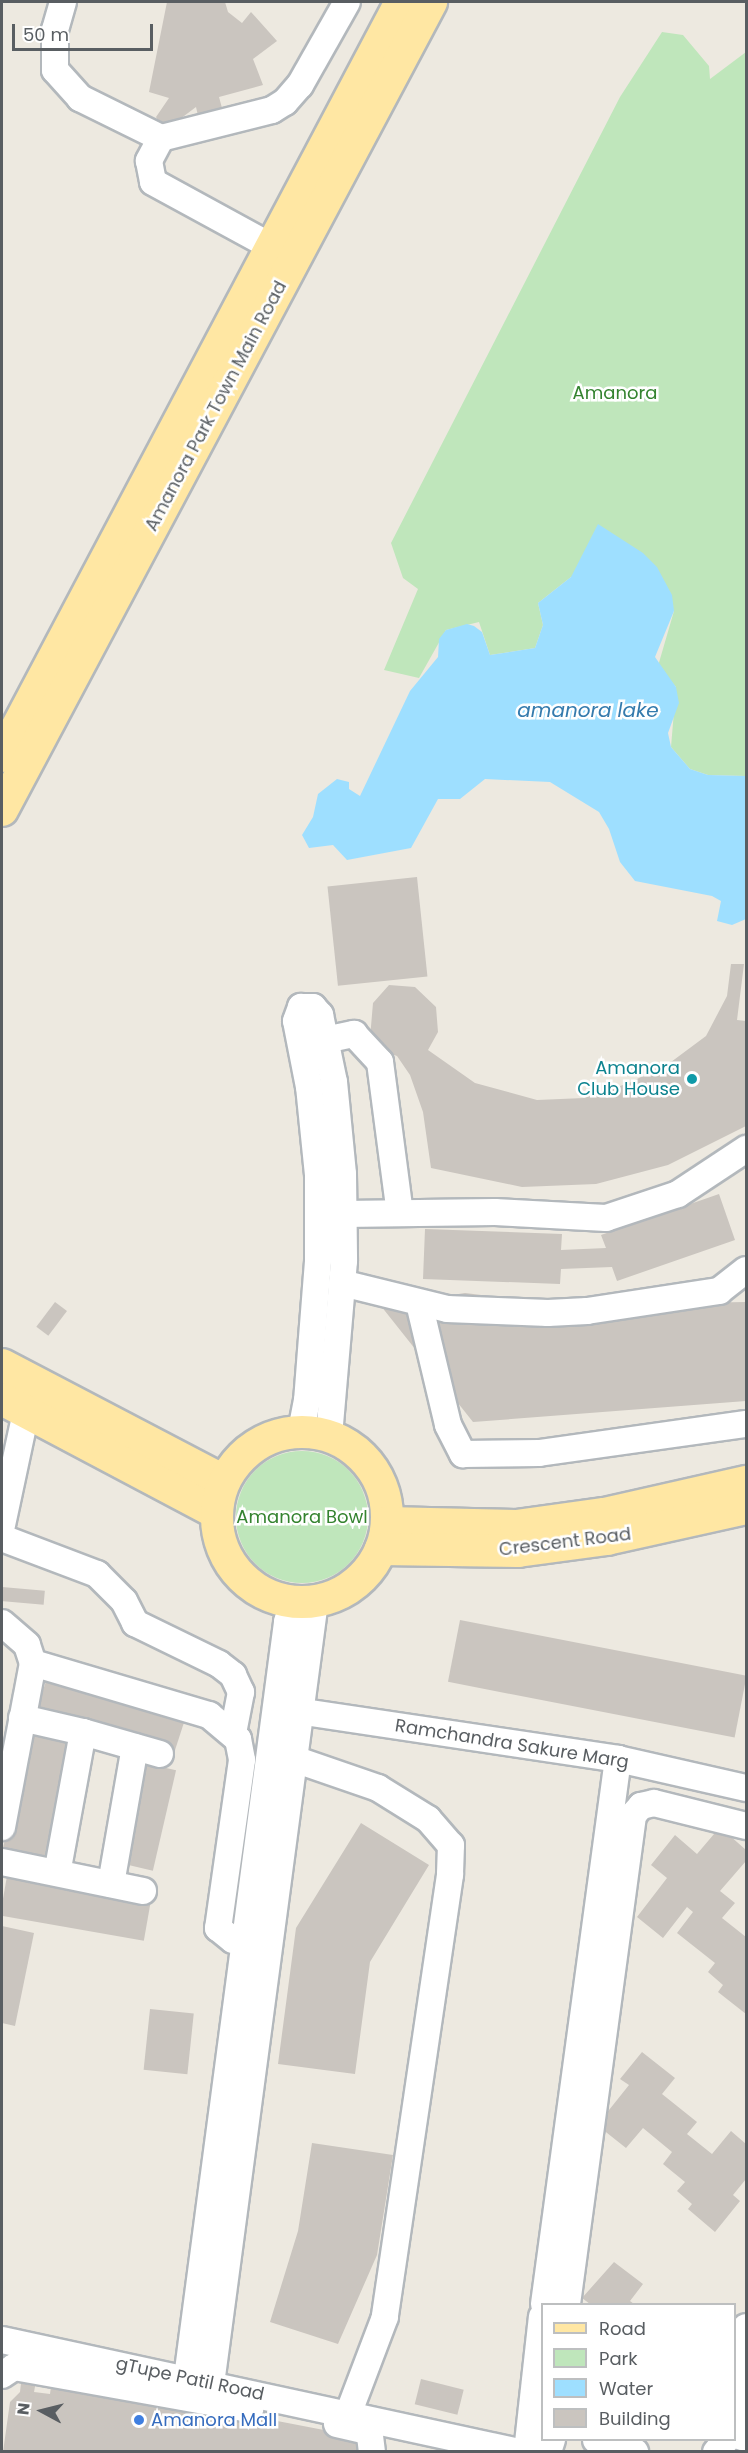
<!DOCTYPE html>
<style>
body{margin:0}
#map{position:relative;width:748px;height:2453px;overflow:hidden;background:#ede9e0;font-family:Poppins,sans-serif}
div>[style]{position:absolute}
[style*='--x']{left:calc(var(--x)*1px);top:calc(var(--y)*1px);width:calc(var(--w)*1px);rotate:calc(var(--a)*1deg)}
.green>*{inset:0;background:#bfe6bb}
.round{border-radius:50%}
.water>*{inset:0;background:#9edfff}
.building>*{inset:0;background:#cac5bf;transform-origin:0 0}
.roads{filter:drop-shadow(2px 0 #b3b8bc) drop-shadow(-2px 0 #b3b8bc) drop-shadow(0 2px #b3b8bc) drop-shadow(0 -2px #b3b8bc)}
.minor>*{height:26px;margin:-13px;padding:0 13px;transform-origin:13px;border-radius:13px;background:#fff}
.major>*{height:32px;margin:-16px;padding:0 16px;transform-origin:16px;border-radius:16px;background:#ffe7a3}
.major>.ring{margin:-16px;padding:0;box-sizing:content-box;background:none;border:32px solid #ffe7a3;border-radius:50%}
.dots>*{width:16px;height:16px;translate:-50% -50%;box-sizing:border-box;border:3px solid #fff;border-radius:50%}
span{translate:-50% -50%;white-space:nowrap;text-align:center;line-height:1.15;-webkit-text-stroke:5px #fff;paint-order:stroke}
.park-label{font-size:18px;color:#34832f}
.street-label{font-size:18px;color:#595e62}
.culture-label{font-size:18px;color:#0d838f}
.right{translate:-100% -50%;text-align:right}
.shop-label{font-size:18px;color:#366cbe}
.left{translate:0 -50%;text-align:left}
.water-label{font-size:20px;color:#357bad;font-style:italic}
.frame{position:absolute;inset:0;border:3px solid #595e62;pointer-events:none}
.legend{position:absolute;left:541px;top:2303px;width:195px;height:138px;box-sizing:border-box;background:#fff;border:2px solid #bdbfc0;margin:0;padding:8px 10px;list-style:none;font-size:18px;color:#595e62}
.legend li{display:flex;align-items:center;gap:12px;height:30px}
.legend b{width:30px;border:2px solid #bdbfc0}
.north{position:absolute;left:12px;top:2381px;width:60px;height:60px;-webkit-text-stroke:4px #fff;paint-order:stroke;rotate:277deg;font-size:16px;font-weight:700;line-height:24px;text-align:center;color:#595e62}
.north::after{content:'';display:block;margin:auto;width:21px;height:27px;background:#595e62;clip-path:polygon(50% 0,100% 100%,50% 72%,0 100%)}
.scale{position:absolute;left:12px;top:24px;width:141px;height:27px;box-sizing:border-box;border:3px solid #595e62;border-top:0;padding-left:8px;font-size:18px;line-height:21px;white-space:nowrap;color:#595e62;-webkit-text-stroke:4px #fff;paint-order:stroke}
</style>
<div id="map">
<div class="green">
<i style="clip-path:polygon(662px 32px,683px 35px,709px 66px,710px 79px,746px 52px,746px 776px,708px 775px,690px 769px,671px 747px,676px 687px,658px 666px,674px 611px,571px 577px,538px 603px,543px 625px,535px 648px,490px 655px,479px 622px,446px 630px,419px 678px,384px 670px,418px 589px,403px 578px,391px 543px,620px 97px)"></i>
<i class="round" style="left:236px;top:1451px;width:132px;height:132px"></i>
</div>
<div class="water">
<i style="clip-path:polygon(598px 524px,643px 553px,657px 567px,672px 595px,674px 611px,655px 657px,676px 687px,679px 703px,668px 733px,671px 747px,690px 769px,708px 775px,746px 776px,746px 919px,732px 925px,717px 921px,721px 901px,712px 896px,635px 881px,620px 862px,609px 829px,599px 812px,550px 782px,485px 779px,460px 799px,438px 799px,411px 848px,347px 860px,333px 845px,309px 848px,302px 835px,313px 817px,318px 794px,337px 779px,349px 782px,349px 789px,360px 796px,410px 691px,438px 657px,439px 639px,446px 630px,467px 624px,474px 626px,482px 632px,490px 655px,535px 648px,543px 625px,538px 603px,571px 577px)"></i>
</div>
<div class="building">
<i style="clip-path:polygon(167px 2px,225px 2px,228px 12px,242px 23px,251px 12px,277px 41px,253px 59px,263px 85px,219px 97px,222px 108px,199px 120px,196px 107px,164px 131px,156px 117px,169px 98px,149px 92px)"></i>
<i style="left:417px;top:877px;width:100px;height:90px;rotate:84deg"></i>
<i style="clip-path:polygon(731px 964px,744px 964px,737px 1020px,746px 1021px,746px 1126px,668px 1165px,596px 1184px,522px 1187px,431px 1168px,423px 1112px,410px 1075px,397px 1056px,381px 1050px,370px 1038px,373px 1003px,389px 985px,415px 987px,436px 1007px,438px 1032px,428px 1050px,475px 1083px,537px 1100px,584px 1098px,629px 1083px,671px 1062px,706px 1036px,727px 996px)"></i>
<i style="clip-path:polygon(719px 1194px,735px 1240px,617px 1281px,612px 1267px,561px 1269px,560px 1284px,423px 1279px,425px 1229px,562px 1234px,561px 1250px,606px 1248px,601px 1235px)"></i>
<i style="clip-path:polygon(465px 1293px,565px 1305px,746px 1302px,746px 1401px,473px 1422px,381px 1306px)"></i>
<i style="left:55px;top:1302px;width:15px;height:31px;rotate:37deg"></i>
<i style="left:2px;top:1587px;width:43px;height:14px;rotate:5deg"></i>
<i style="left:460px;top:1620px;width:292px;height:63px;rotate:11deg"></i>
<i style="left:48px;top:1675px;width:144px;height:36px;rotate:18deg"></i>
<i style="left:30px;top:1731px;width:46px;height:121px;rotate:13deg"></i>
<i style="left:140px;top:1762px;width:37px;height:103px;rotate:13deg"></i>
<i style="clip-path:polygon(361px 1823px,429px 1865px,370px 1962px,355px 2074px,278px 2064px,296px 1928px)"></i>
<i style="clip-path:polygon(720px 1827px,746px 1850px,746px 1861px,720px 1891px,735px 1903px,722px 1918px,746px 1937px,746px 2014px,718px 1992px,723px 1985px,708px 1972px,715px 1963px,677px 1933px,693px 1912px,687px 1907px,663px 1938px,637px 1917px,667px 1878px,651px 1865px,675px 1835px,697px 1854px)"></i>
<i style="left:7px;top:1876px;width:146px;height:40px;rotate:10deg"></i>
<i style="clip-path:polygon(2px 1926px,34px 1933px,15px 2026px,2px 2023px)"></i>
<i style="left:150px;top:2009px;width:44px;height:61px;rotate:6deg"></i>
<i style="clip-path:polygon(642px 2052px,675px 2078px,662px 2094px,697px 2122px,687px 2134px,712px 2154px,731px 2131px,746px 2144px,746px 2179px,733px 2195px,740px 2201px,715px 2232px,688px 2209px,692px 2204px,677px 2191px,685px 2182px,663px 2164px,672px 2152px,643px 2128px,626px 2148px,597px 2125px,629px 2085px,620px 2079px)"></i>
<i style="clip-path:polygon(312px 2143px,393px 2155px,377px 2255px,338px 2344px,270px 2322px,298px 2231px)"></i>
<i style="clip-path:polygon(614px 2262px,643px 2284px,630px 2301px,634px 2304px,590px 2304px,582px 2298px)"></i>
<i style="clip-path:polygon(22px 2374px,37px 2376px,34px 2392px,50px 2394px,52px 2379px,103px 2387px,360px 2437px,357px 2452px,3px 2452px,10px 2402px,20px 2392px)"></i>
<i style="left:421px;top:2379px;width:44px;height:26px;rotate:14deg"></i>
</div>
<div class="roads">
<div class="minor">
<i style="--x:63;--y:2;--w:29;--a:106"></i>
<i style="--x:55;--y:30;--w:40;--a:90"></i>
<i style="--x:55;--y:70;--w:38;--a:48"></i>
<i style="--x:80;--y:98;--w:90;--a:26.3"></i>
<i style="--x:161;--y:138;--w:114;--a:-14.2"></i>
<i style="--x:272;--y:110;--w:15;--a:-32"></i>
<i style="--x:285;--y:102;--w:23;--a:-49"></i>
<i style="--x:300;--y:85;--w:95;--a:-60.5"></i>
<i style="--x:161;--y:138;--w:26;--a:118"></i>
<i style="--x:149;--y:161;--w:21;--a:79"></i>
<i style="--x:153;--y:182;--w:136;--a:28.6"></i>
<i style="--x:325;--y:1040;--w:30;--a:-12"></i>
<i style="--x:354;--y:1034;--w:38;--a:47"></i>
<i style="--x:380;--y:1062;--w:152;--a:82.5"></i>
<i style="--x:343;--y:1214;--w:152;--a:-0.8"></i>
<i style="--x:495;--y:1212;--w:111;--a:3.1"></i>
<i style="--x:606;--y:1218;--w:76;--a:-18.4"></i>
<i style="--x:678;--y:1194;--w:82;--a:-33.5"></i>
<i style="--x:342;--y:1283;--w:108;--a:13.9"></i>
<i style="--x:447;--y:1309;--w:101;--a:2.3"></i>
<i style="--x:548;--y:1313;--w:39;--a:-3"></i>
<i style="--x:587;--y:1311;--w:134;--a:-8.6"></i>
<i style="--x:719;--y:1291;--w:34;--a:-38"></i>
<i style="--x:419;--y:1303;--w:125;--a:76.6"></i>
<i style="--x:448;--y:1425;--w:33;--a:63"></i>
<i style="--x:463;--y:1454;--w:76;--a:-0.8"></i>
<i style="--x:539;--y:1453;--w:209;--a:-8"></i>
<i style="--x:301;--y:1431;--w:31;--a:-79"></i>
<i style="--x:307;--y:1401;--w:141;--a:-85.5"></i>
<i style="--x:318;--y:1260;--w:85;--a:-90"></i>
<i style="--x:318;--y:1175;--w:88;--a:-95.8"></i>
<i style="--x:309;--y:1087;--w:67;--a:-101.1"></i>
<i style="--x:296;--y:1021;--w:15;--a:-70"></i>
<i style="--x:301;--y:1007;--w:12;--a:0"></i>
<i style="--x:313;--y:1007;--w:11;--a:49"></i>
<i style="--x:320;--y:1015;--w:68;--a:78.2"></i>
<i style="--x:334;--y:1082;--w:92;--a:84.4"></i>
<i style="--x:343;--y:1174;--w:87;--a:89.3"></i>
<i style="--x:344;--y:1261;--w:175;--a:94.9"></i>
<i style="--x:2;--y:1525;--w:116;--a:-78"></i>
<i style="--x:2;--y:1538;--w:102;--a:20.8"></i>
<i style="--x:97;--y:1574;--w:38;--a:45"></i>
<i style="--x:124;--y:1601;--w:25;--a:63"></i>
<i style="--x:135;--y:1623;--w:93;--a:26"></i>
<i style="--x:219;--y:1664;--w:18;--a:38"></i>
<i style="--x:233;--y:1675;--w:19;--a:65"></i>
<i style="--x:241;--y:1692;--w:42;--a:101"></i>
<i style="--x:2;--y:1623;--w:33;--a:41"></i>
<i style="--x:27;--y:1645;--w:19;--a:72"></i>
<i style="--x:33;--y:1663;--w:167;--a:100.7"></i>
<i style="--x:33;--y:1663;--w:184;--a:16.5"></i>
<i style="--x:209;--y:1715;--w:38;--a:40"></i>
<i style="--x:238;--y:1739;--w:21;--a:79"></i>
<i style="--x:242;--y:1760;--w:170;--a:98.1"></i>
<i style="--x:218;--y:1928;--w:19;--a:39"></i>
<i style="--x:233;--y:1940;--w:28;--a:8"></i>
<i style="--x:284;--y:1709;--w:338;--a:8.5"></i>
<i style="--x:618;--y:1759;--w:131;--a:12.8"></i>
<i style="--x:22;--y:1718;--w:63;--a:12.9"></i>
<i style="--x:83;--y:1732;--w:143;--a:100.4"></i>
<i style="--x:83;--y:1732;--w:80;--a:15.9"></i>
<i style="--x:294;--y:1759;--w:89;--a:19"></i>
<i style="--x:378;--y:1788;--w:59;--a:31.8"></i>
<i style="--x:428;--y:1819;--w:35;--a:49"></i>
<i style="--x:451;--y:1845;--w:30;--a:92"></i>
<i style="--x:450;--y:1875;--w:447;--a:98.4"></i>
<i style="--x:385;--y:2317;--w:102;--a:110.8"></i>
<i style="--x:2;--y:1862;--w:144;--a:11.6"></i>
<i style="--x:111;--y:1884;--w:139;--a:-80.1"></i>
<i style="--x:544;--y:2304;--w:550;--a:-82.27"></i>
<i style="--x:567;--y:2304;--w:493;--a:-82.3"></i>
<i style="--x:633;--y:1815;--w:12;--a:-48"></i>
<i style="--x:641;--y:1806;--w:13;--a:-13"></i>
<i style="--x:654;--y:1803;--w:95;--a:14"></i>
<i style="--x:2;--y:2340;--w:529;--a:12.22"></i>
<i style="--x:2;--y:2375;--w:14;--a:-34"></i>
<i style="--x:14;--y:2367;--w:240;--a:10.1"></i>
<i style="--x:187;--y:2378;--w:763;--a:-82.46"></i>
<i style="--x:287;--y:1622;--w:21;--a:-73"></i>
<i style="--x:211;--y:2384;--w:790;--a:-82.43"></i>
<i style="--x:734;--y:2403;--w:77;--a:-81"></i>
<i style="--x:746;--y:2412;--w:25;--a:99"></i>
<i style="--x:742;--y:2437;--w:4;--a:0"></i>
<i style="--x:337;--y:2424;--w:28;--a:13"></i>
<i style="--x:364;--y:2430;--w:8;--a:45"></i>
<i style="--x:370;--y:2436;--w:16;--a:83"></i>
<i style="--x:596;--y:2440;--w:8;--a:40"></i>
<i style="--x:602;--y:2445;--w:34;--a:12"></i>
<i style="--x:527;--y:2452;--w:136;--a:-83.7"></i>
<i style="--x:548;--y:2452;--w:13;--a:-72"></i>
<i style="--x:716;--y:2452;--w:16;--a:-50"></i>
</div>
<div class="major">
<i style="--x:2;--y:756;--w:853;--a:-62.11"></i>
<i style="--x:2;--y:810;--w:915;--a:-62.03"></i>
<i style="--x:2;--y:1365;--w:250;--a:27.6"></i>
<i style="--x:2;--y:1399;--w:241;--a:27.9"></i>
<i class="ring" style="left:217px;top:1432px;width:138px;height:138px"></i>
<i style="--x:387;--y:1523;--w:129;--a:1.3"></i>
<i style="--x:516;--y:1526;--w:89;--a:-7.8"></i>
<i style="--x:604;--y:1514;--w:146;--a:-12.7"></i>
<i style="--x:381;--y:1549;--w:137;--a:0.8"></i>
<i style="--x:518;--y:1551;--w:90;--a:-7.7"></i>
<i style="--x:607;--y:1539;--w:142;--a:-12.6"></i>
</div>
</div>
<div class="dots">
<i style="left:692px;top:1079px;background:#0f9aa8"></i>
<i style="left:139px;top:2420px;background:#3f7fe0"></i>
</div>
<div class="park-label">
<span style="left:615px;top:393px">Amanora</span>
<span style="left:302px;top:1517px">Amanora Bowl</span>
</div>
<div class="street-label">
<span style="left:216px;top:406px;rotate:-62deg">Amanora Park Town Main Road</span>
<span style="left:565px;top:1542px;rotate:-7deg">Crescent Road</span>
<span style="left:512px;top:1744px;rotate:9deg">Ramchandra Sakure Marg</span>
<span style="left:190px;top:2379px;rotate:12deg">gTupe Patil Road</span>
</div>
<div class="culture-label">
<span class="right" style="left:680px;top:1079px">Amanora<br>Club House</span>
</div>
<div class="shop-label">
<span class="left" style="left:151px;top:2420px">Amanora Mall</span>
</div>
<div class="water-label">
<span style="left:588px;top:710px">amanora lake</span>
</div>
<div class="frame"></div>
<ul class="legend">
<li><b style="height:8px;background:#ffe7a3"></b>Road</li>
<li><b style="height:16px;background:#bfe6bb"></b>Park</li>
<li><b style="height:16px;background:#9edfff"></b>Water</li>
<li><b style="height:16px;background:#cac5bf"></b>Building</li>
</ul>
<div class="north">N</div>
<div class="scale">50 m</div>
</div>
